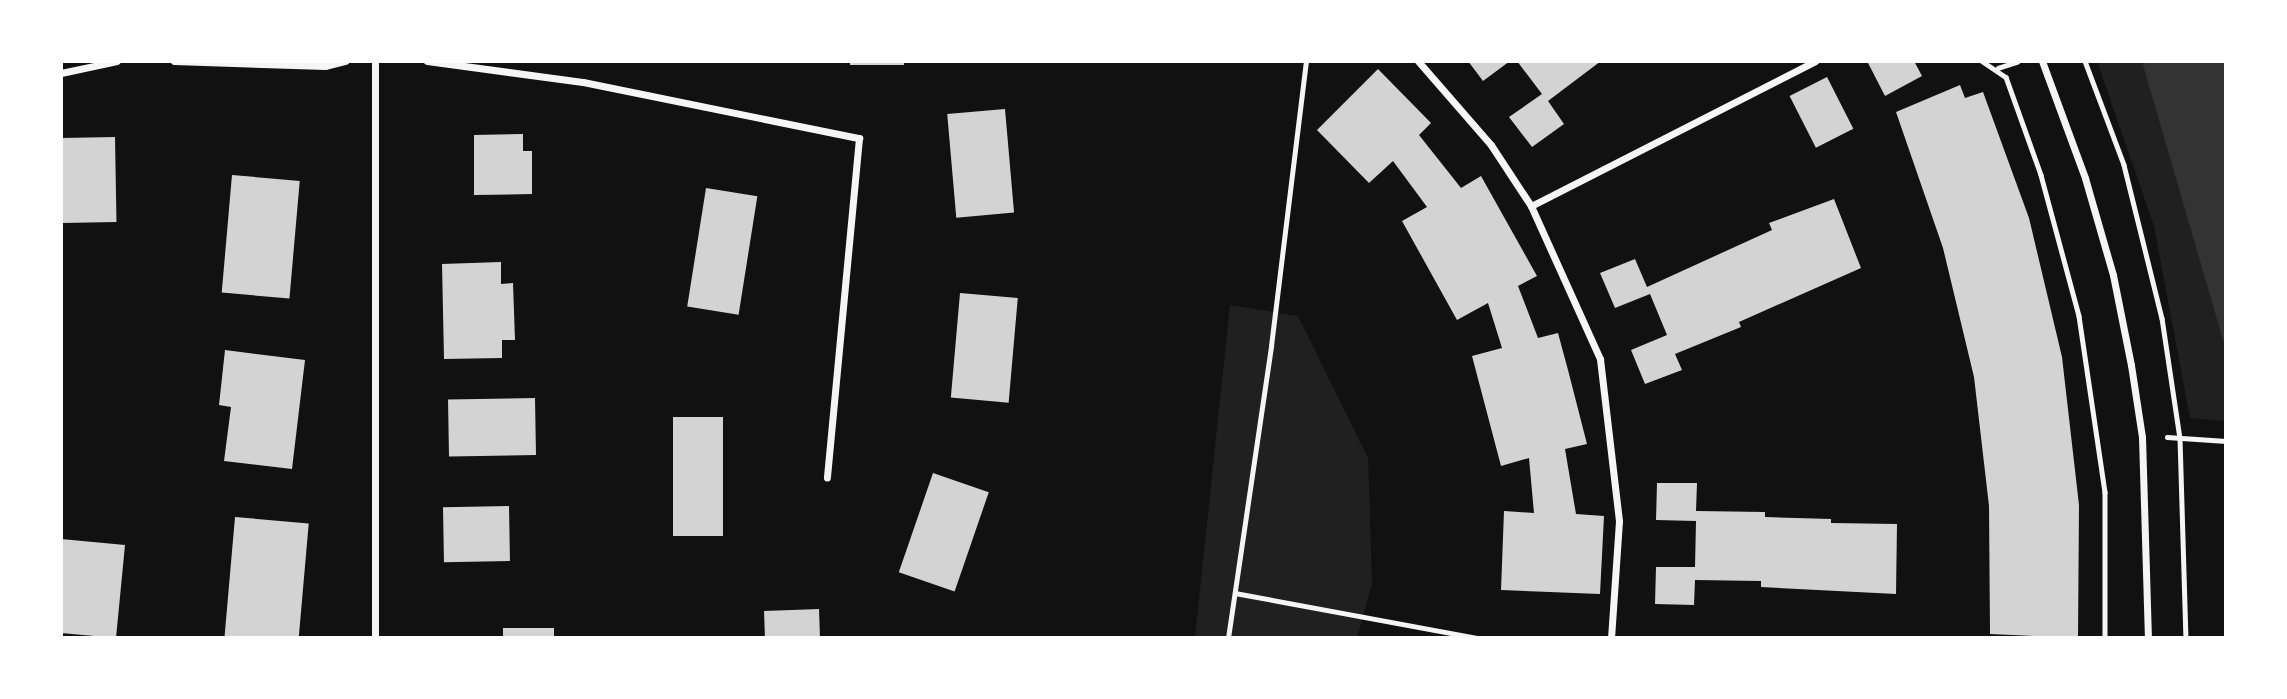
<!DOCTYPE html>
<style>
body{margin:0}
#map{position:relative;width:2287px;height:699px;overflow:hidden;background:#111;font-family:Quicksand,sans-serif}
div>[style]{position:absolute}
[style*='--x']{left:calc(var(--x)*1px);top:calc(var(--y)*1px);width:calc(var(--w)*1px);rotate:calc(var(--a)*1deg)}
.green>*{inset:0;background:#202020}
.water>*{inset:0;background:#333}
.building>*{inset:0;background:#d3d3d3;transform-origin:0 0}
.path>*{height:4.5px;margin:-2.25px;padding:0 2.25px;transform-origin:2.25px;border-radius:2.25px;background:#f5f5f5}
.minor>*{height:7px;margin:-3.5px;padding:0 3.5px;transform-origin:3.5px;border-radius:3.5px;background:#f5f5f5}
span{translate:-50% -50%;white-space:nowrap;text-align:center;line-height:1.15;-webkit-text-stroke:5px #fff;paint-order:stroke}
.frame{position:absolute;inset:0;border:63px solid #fff;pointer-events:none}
</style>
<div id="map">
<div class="green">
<i style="clip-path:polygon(2097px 61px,2226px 61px,2226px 421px,2190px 418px,2154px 226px)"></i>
<i style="clip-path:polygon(1230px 305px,1298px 316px,1368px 458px,1372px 584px,1357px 638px,1195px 638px)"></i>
</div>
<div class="water">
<i style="clip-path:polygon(2143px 61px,2226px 61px,2226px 350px,2143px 65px)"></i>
</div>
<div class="building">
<i style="left:850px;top:61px;width:54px;height:4px"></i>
<i style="clip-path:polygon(1468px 61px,1510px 61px,1483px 81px)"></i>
<i style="clip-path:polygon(1517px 61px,1601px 61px,1548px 101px,1564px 124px,1532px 147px,1509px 117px,1542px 94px)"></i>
<i style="clip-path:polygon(1867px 61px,1914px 61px,1922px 76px,1885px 96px)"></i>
<i style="clip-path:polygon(1378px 69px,1431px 123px,1419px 135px,1461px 188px,1481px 176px,1537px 276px,1518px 286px,1538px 338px,1558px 333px,1568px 370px,1587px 444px,1565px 449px,1576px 514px,1604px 516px,1600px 594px,1501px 590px,1504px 511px,1534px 513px,1529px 458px,1501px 466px,1472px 356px,1502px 348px,1488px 303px,1457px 320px,1402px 221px,1427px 207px,1393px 161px,1369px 183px,1317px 130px)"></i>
<i style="left:1827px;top:77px;width:58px;height:42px;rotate:63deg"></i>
<i style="clip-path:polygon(1960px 85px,1965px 98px,1983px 92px,2029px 218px,2062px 357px,2079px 505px,2078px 638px,1990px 634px,1989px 506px,1974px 377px,1943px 248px,1896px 112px)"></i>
<i style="left:1005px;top:109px;width:104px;height:58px;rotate:85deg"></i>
<i style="clip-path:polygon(523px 134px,523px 151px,532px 151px,532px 194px,474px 195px,474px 135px)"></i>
<i style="left:115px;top:137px;width:85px;height:54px;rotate:89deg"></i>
<i style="left:232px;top:175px;width:68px;height:118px;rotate:5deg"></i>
<i style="left:706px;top:188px;width:52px;height:120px;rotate:9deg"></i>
<i style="clip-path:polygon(1834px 199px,1861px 268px,1739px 322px,1741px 327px,1675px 354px,1682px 370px,1645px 384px,1631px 350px,1667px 335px,1650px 294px,1615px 308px,1600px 273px,1635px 259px,1647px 287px,1772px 230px,1769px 223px)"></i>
<i style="clip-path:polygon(501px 262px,501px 284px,513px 283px,515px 340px,502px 340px,502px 358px,444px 359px,442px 264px)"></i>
<i style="left:960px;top:293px;width:58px;height:105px;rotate:5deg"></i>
<i style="clip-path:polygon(225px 350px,305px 360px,292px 469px,224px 461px,231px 407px,219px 405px)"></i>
<i style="left:535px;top:398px;width:57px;height:87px;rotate:89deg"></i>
<i style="left:673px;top:417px;width:50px;height:119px"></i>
<i style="left:933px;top:473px;width:59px;height:105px;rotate:19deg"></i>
<i style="clip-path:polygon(1657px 483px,1697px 483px,1696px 511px,1765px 512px,1765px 517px,1831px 519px,1831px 523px,1897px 524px,1896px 594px,1761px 587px,1761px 581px,1695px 580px,1694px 605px,1655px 604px,1656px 567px,1695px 567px,1696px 521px,1656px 520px)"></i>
<i style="left:509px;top:506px;width:55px;height:66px;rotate:89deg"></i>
<i style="left:235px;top:517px;width:74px;height:121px;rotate:5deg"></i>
<i style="clip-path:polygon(61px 539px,125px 545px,116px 638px,61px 633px)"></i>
<i style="left:819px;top:609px;width:29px;height:55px;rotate:88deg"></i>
<i style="left:503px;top:628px;width:51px;height:10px"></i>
</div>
<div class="path">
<i style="--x:1982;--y:61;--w:29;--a:34"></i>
<i style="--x:2006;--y:77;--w:104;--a:70.3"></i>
<i style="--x:2041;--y:175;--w:146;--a:74.9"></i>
<i style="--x:2079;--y:316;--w:178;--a:81.6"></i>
<i style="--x:2105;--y:492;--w:146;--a:90"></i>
<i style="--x:2085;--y:61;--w:111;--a:69.4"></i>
<i style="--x:2124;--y:165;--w:158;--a:76.1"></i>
<i style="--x:2162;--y:318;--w:121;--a:81.5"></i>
<i style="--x:2180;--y:438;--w:200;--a:88.3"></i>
<i style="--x:1998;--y:68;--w:20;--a:-18"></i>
<i style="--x:2167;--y:437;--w:59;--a:3.9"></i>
<i style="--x:1235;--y:593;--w:247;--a:10.5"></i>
<i style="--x:1228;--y:638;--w:295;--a:-81.6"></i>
<i style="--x:1271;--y:346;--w:287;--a:-83"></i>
</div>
<div class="minor">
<i style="--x:174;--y:61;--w:151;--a:1.9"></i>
<i style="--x:325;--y:66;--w:21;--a:-14"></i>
<i style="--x:427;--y:61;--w:157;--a:7.7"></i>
<i style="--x:583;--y:82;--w:282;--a:11.5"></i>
<i style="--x:859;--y:138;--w:341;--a:95.4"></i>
<i style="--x:1418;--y:61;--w:111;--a:49"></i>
<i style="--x:1491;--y:145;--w:73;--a:56.7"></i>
<i style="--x:1531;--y:206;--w:168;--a:65.7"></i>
<i style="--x:1600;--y:359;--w:163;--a:83.3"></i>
<i style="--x:1619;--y:521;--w:117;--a:93.9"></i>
<i style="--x:2042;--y:61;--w:125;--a:69.8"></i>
<i style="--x:2085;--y:178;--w:101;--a:73.9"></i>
<i style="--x:2113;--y:275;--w:92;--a:78.7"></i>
<i style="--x:2131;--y:365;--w:73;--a:81.3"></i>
<i style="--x:2142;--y:437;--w:201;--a:88.3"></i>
<i style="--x:61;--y:73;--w:57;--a:-12.1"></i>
<i style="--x:1531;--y:206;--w:319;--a:-27"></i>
<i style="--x:375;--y:638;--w:577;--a:-90"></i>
</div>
<div class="frame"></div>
</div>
